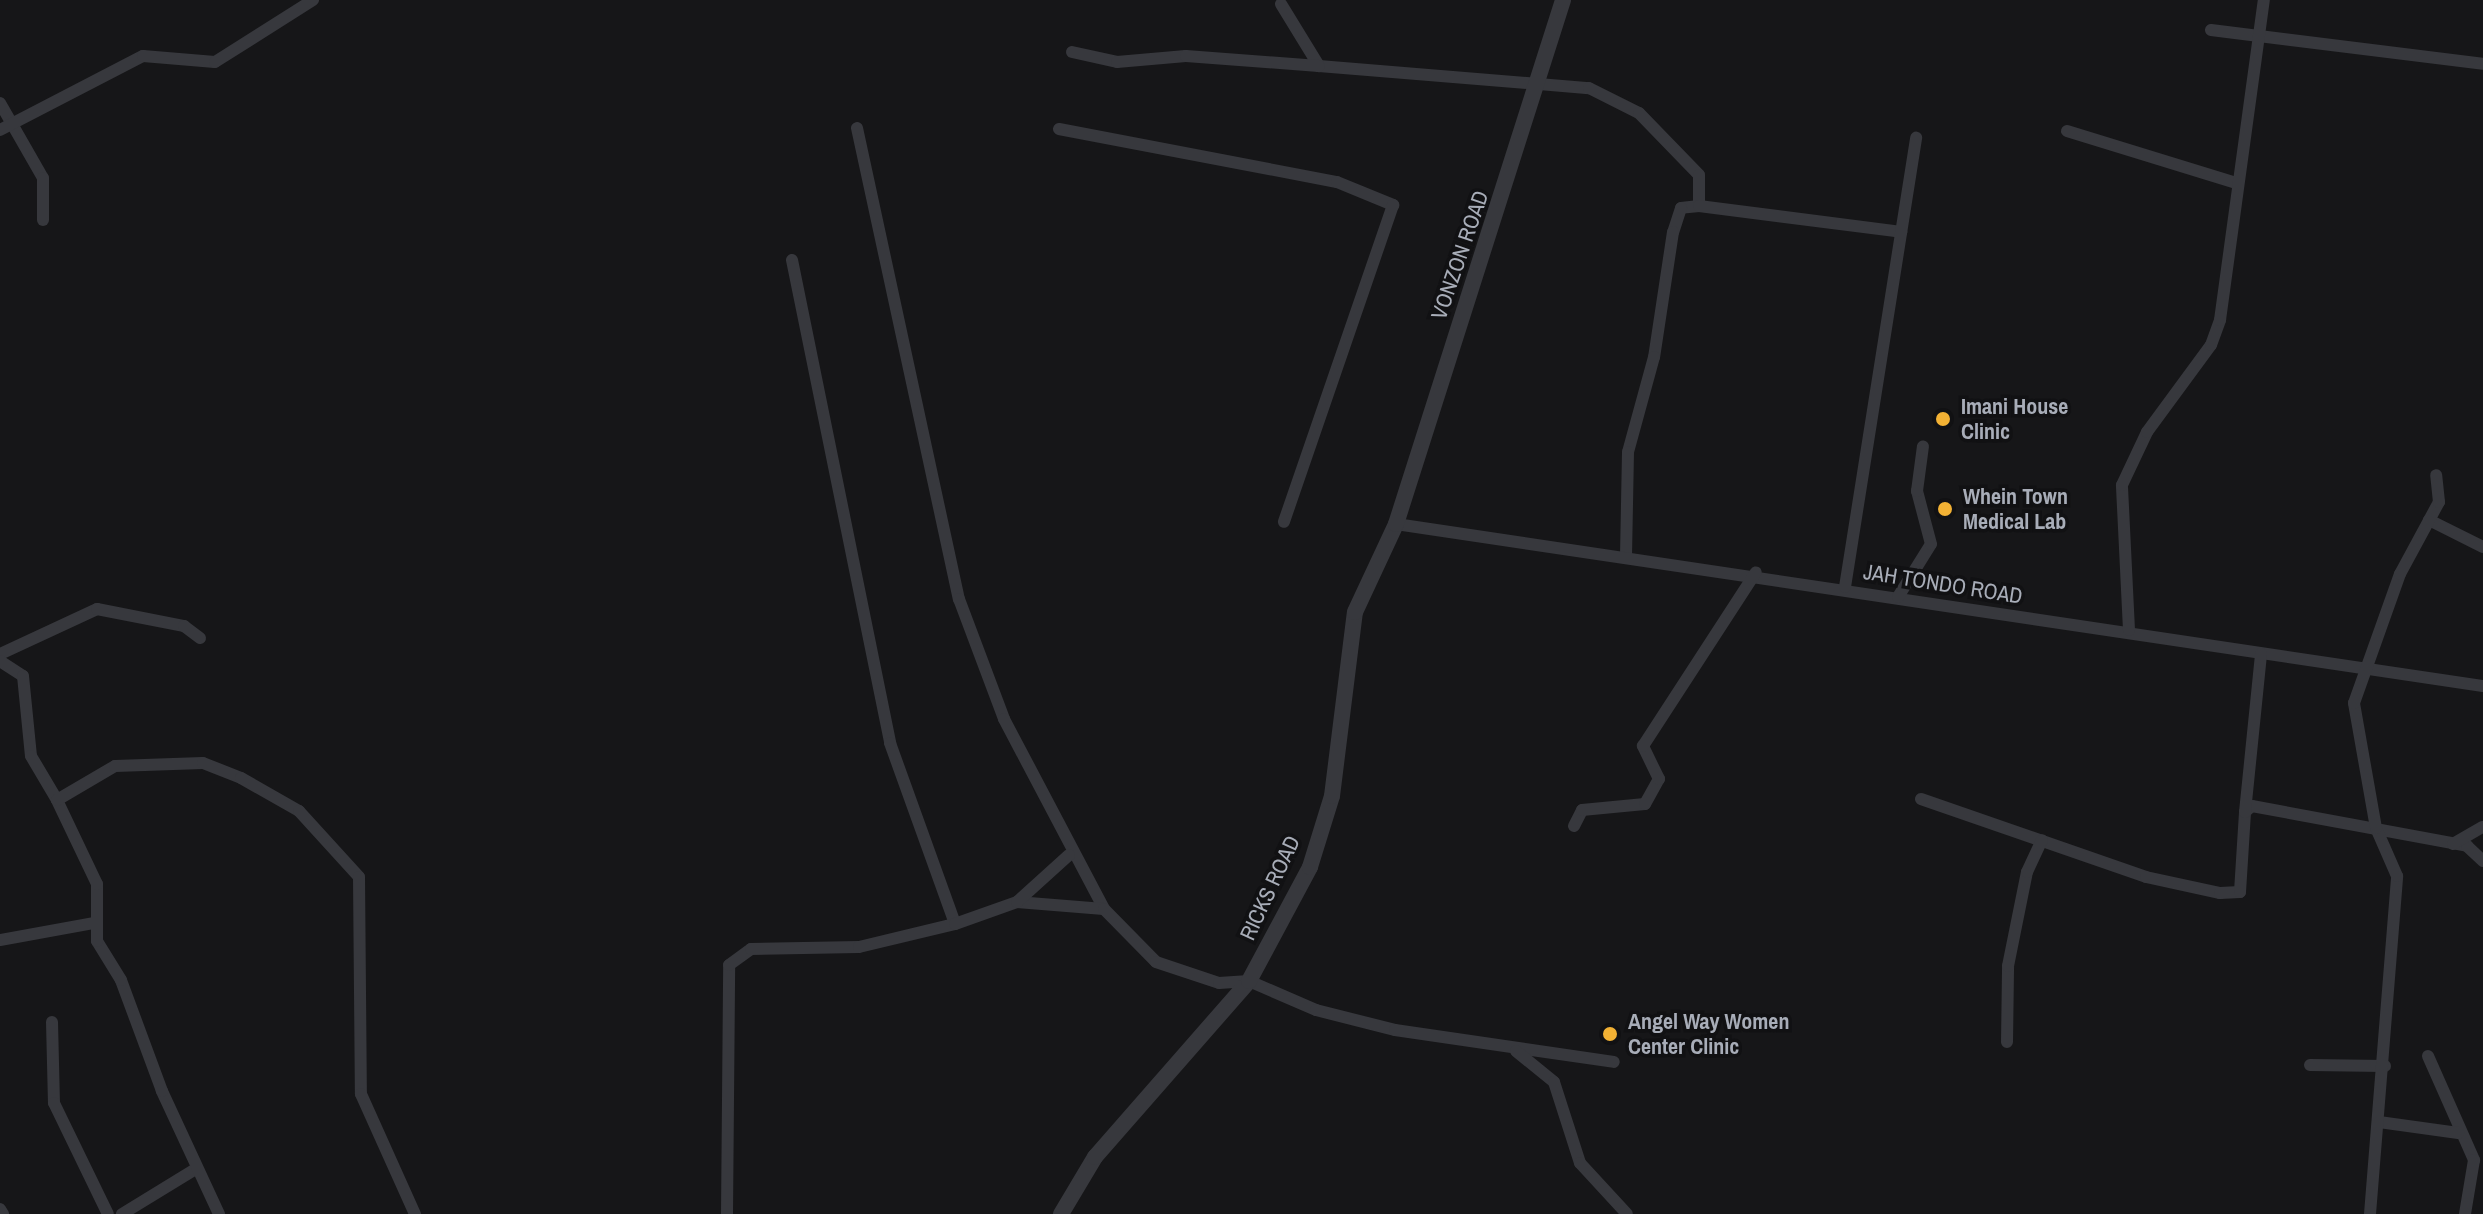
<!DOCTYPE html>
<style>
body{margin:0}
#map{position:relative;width:2483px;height:1214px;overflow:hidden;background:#161618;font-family:"Archivo Narrow",sans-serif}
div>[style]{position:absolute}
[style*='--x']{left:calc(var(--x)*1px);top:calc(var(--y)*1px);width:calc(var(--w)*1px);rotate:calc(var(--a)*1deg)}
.minor>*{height:12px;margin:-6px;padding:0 6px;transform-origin:6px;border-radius:6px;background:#37383d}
.tertiary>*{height:16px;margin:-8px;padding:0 8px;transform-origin:8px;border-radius:8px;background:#37383d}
.dots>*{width:22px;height:22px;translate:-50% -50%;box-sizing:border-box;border:4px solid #111113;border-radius:50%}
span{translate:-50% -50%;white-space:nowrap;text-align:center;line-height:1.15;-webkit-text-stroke:7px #111113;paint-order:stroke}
.street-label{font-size:22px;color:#a8adb8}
.poi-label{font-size:22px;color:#a8adb8;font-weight:700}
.left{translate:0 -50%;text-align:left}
</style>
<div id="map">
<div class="minor">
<i style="--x:1281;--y:4;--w:73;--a:58.5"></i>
<i style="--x:1319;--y:66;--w:271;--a:4.7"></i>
<i style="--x:1589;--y:88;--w:56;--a:26.6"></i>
<i style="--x:1639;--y:113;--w:86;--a:45.9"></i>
<i style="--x:1699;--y:175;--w:31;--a:90"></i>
<i style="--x:1699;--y:206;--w:18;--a:174"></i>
<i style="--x:1681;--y:208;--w:25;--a:108"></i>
<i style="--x:1673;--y:232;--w:126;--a:98.6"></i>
<i style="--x:1654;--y:357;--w:98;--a:105.3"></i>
<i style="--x:1628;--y:452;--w:102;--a:91.1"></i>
<i style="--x:2211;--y:30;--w:274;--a:7.1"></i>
<i style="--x:1072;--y:52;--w:46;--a:12.5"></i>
<i style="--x:1117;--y:62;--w:69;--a:-5"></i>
<i style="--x:1186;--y:56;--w:133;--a:4.3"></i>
<i style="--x:0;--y:103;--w:86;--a:60.2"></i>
<i style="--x:43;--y:178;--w:42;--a:90"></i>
<i style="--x:857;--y:128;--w:482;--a:77.8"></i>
<i style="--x:959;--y:599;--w:128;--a:69.4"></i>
<i style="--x:1004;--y:719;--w:215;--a:62.2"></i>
<i style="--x:1059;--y:129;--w:283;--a:10.8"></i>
<i style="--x:1337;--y:182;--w:61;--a:22.3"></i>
<i style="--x:1393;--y:205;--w:335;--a:109"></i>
<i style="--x:0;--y:130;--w:161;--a:-27.4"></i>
<i style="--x:143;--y:56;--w:72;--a:4.8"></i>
<i style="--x:215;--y:62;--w:116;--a:-32.3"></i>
<i style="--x:2067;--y:131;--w:177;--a:17.1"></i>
<i style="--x:1699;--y:206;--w:204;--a:7.3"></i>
<i style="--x:792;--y:260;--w:493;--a:78.5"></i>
<i style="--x:890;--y:743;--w:192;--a:70.2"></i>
<i style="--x:2429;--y:520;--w:60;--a:26.6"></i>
<i style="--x:1396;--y:524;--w:1099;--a:8.48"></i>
<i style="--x:1845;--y:587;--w:455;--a:-81"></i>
<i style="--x:1898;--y:597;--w:62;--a:-58.1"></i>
<i style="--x:1931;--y:544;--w:55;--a:-104.8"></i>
<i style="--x:1917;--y:491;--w:45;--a:-82.4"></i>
<i style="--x:2129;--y:630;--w:145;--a:-92.8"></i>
<i style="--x:2122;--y:485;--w:59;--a:-64.7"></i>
<i style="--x:2147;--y:432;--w:108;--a:-53.7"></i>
<i style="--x:2211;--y:345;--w:27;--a:-70"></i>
<i style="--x:2220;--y:320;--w:323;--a:-82.2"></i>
<i style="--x:0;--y:654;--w:107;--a:-24.9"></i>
<i style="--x:97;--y:609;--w:89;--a:11.1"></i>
<i style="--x:184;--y:626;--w:20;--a:37"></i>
<i style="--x:0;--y:661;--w:27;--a:33"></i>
<i style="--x:23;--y:676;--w:80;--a:84.3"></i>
<i style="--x:31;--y:756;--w:51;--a:59.4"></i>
<i style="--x:1921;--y:799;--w:238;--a:19.1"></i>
<i style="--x:2146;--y:877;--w:76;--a:12.2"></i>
<i style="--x:2220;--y:893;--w:20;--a:-3"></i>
<i style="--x:2240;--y:892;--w:80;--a:-86.4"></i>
<i style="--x:2245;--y:812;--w:9;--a:-41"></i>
<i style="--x:2252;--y:806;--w:219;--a:10.5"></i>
<i style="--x:2467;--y:846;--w:22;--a:43"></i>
<i style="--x:2245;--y:812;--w:159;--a:-84.2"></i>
<i style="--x:1574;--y:826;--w:18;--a:-63"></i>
<i style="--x:1582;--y:810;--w:63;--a:-5.4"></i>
<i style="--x:1645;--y:804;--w:29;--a:-61"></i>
<i style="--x:1659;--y:779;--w:37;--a:-116"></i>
<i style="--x:1643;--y:746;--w:207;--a:-57"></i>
<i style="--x:2453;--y:844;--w:34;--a:-30"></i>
<i style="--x:1017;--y:902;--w:87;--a:4.6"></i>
<i style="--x:1104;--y:909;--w:74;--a:45.5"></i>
<i style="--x:1156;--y:962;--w:66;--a:18.4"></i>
<i style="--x:1219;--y:983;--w:30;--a:-4"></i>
<i style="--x:1249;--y:981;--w:73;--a:23.4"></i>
<i style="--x:1316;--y:1010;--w:81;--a:14.2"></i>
<i style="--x:1395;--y:1030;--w:221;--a:8.3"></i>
<i style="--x:0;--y:940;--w:96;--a:-10.3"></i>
<i style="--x:52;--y:1022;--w:81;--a:88.6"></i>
<i style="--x:54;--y:1103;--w:123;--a:64.1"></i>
<i style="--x:2007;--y:1042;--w:76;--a:-89.2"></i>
<i style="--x:2008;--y:966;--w:96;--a:-78.6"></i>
<i style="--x:2027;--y:872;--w:35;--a:-65"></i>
<i style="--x:1516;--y:1051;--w:49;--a:39.2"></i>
<i style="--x:1554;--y:1082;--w:85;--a:72.2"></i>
<i style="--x:1580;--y:1163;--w:69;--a:47.3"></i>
<i style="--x:2428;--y:1056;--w:114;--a:66.1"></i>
<i style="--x:2474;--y:1160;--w:55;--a:99.5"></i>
<i style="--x:2310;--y:1065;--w:75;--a:0.8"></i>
<i style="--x:2379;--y:1122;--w:80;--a:7.9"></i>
<i style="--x:0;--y:1209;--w:6;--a:59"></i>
<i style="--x:122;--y:1214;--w:88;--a:-31.5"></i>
<i style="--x:219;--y:1214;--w:136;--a:-114.9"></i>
<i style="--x:162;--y:1091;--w:118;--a:-110.3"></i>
<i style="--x:121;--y:980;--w:46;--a:-121.6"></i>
<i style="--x:97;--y:941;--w:57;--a:-90"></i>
<i style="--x:97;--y:884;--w:93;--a:-115.5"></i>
<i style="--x:57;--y:800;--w:67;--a:-30.4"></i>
<i style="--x:115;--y:766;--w:88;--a:-2"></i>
<i style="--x:203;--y:763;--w:41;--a:21.5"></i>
<i style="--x:241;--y:778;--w:67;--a:29.6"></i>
<i style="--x:299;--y:811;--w:89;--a:47.7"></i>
<i style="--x:359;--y:877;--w:217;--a:89.5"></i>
<i style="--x:361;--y:1094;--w:132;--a:65.8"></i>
<i style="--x:727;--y:1214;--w:249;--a:-89.5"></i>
<i style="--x:729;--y:965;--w:27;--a:-36"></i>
<i style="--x:751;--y:949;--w:108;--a:-1.1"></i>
<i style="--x:859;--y:947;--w:99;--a:-13.5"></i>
<i style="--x:955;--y:924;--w:66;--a:-19.5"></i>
<i style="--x:1017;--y:902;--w:70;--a:-42.1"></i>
<i style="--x:2370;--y:1214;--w:339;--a:-85.4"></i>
<i style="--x:2397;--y:876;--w:52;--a:-113.6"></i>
<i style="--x:2376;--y:828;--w:127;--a:-100"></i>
<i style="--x:2354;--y:703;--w:137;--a:-70.4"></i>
<i style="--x:2400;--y:574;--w:82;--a:-61.6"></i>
<i style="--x:2439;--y:502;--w:27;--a:-96"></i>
</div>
<div class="tertiary">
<i style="--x:1061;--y:1214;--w:66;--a:-59.2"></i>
<i style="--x:1095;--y:1157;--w:234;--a:-48.8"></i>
<i style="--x:1249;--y:981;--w:129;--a:-61.8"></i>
<i style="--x:1310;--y:867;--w:74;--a:-72.8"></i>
<i style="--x:1332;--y:796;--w:185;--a:-82.9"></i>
<i style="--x:1355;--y:612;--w:97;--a:-65"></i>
<i style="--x:1396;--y:524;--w:550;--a:-72.32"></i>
</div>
<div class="dots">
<i style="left:1943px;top:419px;background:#f2b134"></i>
<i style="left:1945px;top:509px;background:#f2b134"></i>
<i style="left:1610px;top:1034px;background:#f2b134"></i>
</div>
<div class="street-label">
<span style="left:1460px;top:255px;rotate:-71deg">VONZON ROAD</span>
<span style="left:1943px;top:584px;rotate:9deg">JAH TONDO ROAD</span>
<span style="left:1270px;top:888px;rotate:-65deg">RICKS ROAD</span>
</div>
<div class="poi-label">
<span class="left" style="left:1961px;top:419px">Imani House<br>Clinic</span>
<span class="left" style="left:1963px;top:509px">Whein Town<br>Medical Lab</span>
<span class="left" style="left:1628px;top:1034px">Angel Way Women<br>Center Clinic</span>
</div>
</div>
